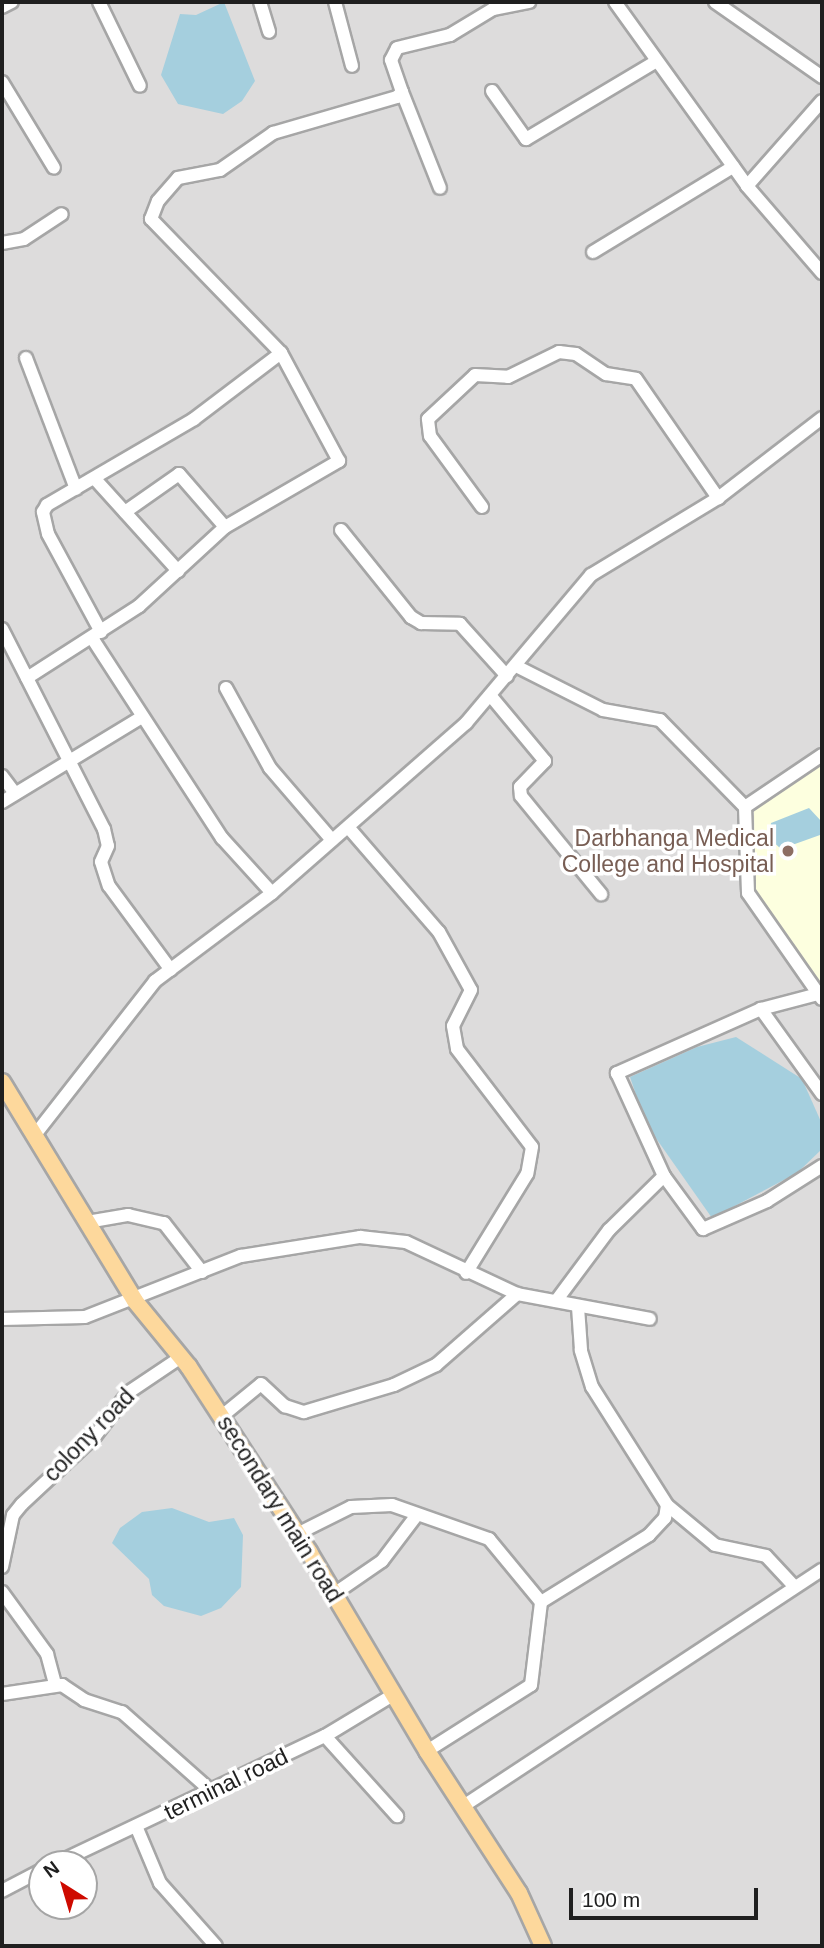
<!DOCTYPE html>
<style>
body{margin:0}
#map{position:relative;width:824px;height:1948px;overflow:hidden;background:#f0ede5;font-family:Helvetica,sans-serif}
div>[style]{position:absolute}
[style*='--x']{left:calc(var(--x)*1px);top:calc(var(--y)*1px);width:calc(var(--w)*1px);rotate:calc(var(--a)*1deg)}
.residential>*{inset:0;background:#dddcdc}
.education>*{inset:0;background:#fdffdf}
.water>*{inset:0;background:#a5cfde}
.roads{filter:drop-shadow(2px 0 #a6a6a6) drop-shadow(-2px 0 #a6a6a6) drop-shadow(0 2px #a6a6a6) drop-shadow(0 -2px #a6a6a6)}
.minor>*{height:12px;margin:-6px;padding:0 6px;transform-origin:6px;border-radius:6px;background:#fff}
.major>*{height:16px;margin:-8px;padding:0 8px;transform-origin:8px;border-radius:8px;background:#fdd89c}
.dots>*{width:19px;height:19px;translate:-50% -50%;box-sizing:border-box;border:4px solid #fff;border-radius:50%}
span{translate:-50% -50%;white-space:nowrap;text-align:center;line-height:1.15;-webkit-text-stroke:7px #fff;paint-order:stroke}
.education-label{font-size:23px;color:#785e54}
.right{translate:-100% -50%;text-align:right}
.street-label{font-size:23px;color:#1f1f1f}
.frame{position:absolute;inset:0;border:4px solid #1f1f1f;pointer-events:none}
.north{position:absolute;left:28px;top:1850px;width:70px;height:70px;box-sizing:border-box;background:#fff;border:2px solid #a5a5a5;border-radius:50%;rotate:323deg;font-size:19px;font-weight:700;line-height:28px;text-align:center;color:#1f1f1f}
.north::after{content:'';display:block;margin:auto;width:24px;height:32px;background:#ce0a00;clip-path:polygon(50% 0,100% 100%,50% 72%,0 100%)}
.scale{position:absolute;left:569px;top:1888px;width:189px;height:32px;box-sizing:border-box;border:4px solid #1f1f1f;border-top:0;padding-left:9px;font-size:21px;line-height:24px;white-space:nowrap;color:#1f1f1f;-webkit-text-stroke:5px #fff;paint-order:stroke}
</style>
<div id="map">
<div class="residential">
<i style="clip-path:polygon(evenodd,2px 2px,822px 2px,822px 1946px,2px 1946px,2px 2px,42px 1864px,84px 1864px,84px 1906px,42px 1906px,42px 1864px)"></i>
</div>
<div class="education">
<i style="clip-path:polygon(822px 763px,822px 987px,755px 893px,754px 809px)"></i>
</div>
<div class="water">
<i style="clip-path:polygon(224px 2px,255px 81px,242px 101px,223px 114px,178px 104px,161px 75px,180px 14px,196px 15px)"></i>
<i style="clip-path:polygon(809px 808px,822px 822px,820px 835px,781px 849px,769px 838px,771px 823px)"></i>
<i style="clip-path:polygon(736px 1037px,802px 1079px,822px 1124px,822px 1149px,797px 1173px,712px 1218px,646px 1124px,630px 1077px,697px 1047px)"></i>
<i style="clip-path:polygon(172px 1508px,209px 1522px,234px 1518px,243px 1535px,241px 1587px,221px 1608px,201px 1616px,164px 1606px,152px 1595px,149px 1579px,112px 1543px,120px 1528px,142px 1512px)"></i>
</div>
<div class="roads">
<div class="minor">
<i style="--x:99;--y:2;--w:93;--a:64"></i>
<i style="--x:260;--y:2;--w:31;--a:73"></i>
<i style="--x:335;--y:2;--w:66;--a:75.1"></i>
<i style="--x:615;--y:2;--w:226;--a:54.3"></i>
<i style="--x:747;--y:186;--w:115;--a:49.2"></i>
<i style="--x:715;--y:2;--w:131;--a:35"></i>
<i style="--x:2;--y:7;--w:11;--a:-27"></i>
<i style="--x:2;--y:82;--w:100;--a:58.8"></i>
<i style="--x:492;--y:91;--w:59;--a:54.7"></i>
<i style="--x:526;--y:139;--w:150;--a:-30.8"></i>
<i style="--x:402;--y:92;--w:103;--a:68.4"></i>
<i style="--x:747;--y:186;--w:113;--a:-48.6"></i>
<i style="--x:2;--y:243;--w:22;--a:-10"></i>
<i style="--x:24;--y:239;--w:45;--a:-33.3"></i>
<i style="--x:593;--y:252;--w:164;--a:-31.3"></i>
<i style="--x:26;--y:358;--w:140;--a:69.1"></i>
<i style="--x:95;--y:479;--w:124;--a:47.9"></i>
<i style="--x:482;--y:507;--w:88;--a:-126.2"></i>
<i style="--x:430;--y:436;--w:17;--a:-97"></i>
<i style="--x:428;--y:419;--w:64;--a:-43.1"></i>
<i style="--x:475;--y:375;--w:33;--a:3"></i>
<i style="--x:508;--y:377;--w:57;--a:-26.1"></i>
<i style="--x:559;--y:352;--w:17;--a:7"></i>
<i style="--x:576;--y:354;--w:36;--a:34"></i>
<i style="--x:606;--y:374;--w:30;--a:9"></i>
<i style="--x:636;--y:379;--w:145;--a:55.4"></i>
<i style="--x:125;--y:512;--w:66;--a:-35.1"></i>
<i style="--x:179;--y:474;--w:70;--a:49"></i>
<i style="--x:341;--y:530;--w:112;--a:51.2"></i>
<i style="--x:411;--y:617;--w:12;--a:31"></i>
<i style="--x:421;--y:623;--w:39;--a:1"></i>
<i style="--x:460;--y:624;--w:70;--a:47.9"></i>
<i style="--x:2;--y:629;--w:225;--a:63"></i>
<i style="--x:104;--y:829;--w:17;--a:77"></i>
<i style="--x:108;--y:846;--w:17;--a:114"></i>
<i style="--x:101;--y:862;--w:25;--a:72"></i>
<i style="--x:109;--y:886;--w:104;--a:53.6"></i>
<i style="--x:101;--y:632;--w:111;--a:-118.4"></i>
<i style="--x:48;--y:534;--w:23;--a:-103"></i>
<i style="--x:43;--y:512;--w:8;--a:-60"></i>
<i style="--x:47;--y:505;--w:170;--a:-30.3"></i>
<i style="--x:194;--y:419;--w:109;--a:-37.2"></i>
<i style="--x:92;--y:638;--w:239;--a:57"></i>
<i style="--x:222;--y:838;--w:74;--a:47.7"></i>
<i style="--x:516;--y:666;--w:97;--a:26.8"></i>
<i style="--x:603;--y:710;--w:58;--a:10"></i>
<i style="--x:660;--y:720;--w:122;--a:45.7"></i>
<i style="--x:27;--y:678;--w:133;--a:-32.7"></i>
<i style="--x:139;--y:606;--w:117;--a:-42.6"></i>
<i style="--x:225;--y:527;--w:132;--a:-30.1"></i>
<i style="--x:339;--y:461;--w:123;--a:-118.2"></i>
<i style="--x:281;--y:353;--w:187;--a:-134.1"></i>
<i style="--x:151;--y:219;--w:19;--a:-69"></i>
<i style="--x:158;--y:201;--w:30;--a:-49"></i>
<i style="--x:178;--y:178;--w:43;--a:-10.8"></i>
<i style="--x:220;--y:170;--w:65;--a:-34.9"></i>
<i style="--x:273;--y:133;--w:129;--a:-16.2"></i>
<i style="--x:397;--y:97;--w:7;--a:-45"></i>
<i style="--x:402;--y:92;--w:34;--a:-109"></i>
<i style="--x:391;--y:60;--w:13;--a:-63"></i>
<i style="--x:397;--y:48;--w:55;--a:-13.8"></i>
<i style="--x:450;--y:35;--w:50;--a:-31.2"></i>
<i style="--x:493;--y:9;--w:37;--a:-11"></i>
<i style="--x:226;--y:688;--w:91;--a:61.2"></i>
<i style="--x:270;--y:768;--w:95;--a:49.3"></i>
<i style="--x:490;--y:695;--w:86;--a:50.2"></i>
<i style="--x:545;--y:761;--w:36;--a:134"></i>
<i style="--x:520;--y:787;--w:9;--a:84"></i>
<i style="--x:521;--y:796;--w:127;--a:50.8"></i>
<i style="--x:822;--y:755;--w:93;--a:146"></i>
<i style="--x:745;--y:807;--w:86;--a:88"></i>
<i style="--x:748;--y:893;--w:129;--a:55.1"></i>
<i style="--x:2;--y:776;--w:21;--a:53"></i>
<i style="--x:2;--y:802;--w:162;--a:-31.3"></i>
<i style="--x:348;--y:827;--w:139;--a:49.1"></i>
<i style="--x:439;--y:932;--w:66;--a:61.1"></i>
<i style="--x:471;--y:990;--w:40;--a:116.6"></i>
<i style="--x:453;--y:1026;--w:23;--a:80"></i>
<i style="--x:457;--y:1049;--w:123;--a:52.6"></i>
<i style="--x:532;--y:1147;--w:27;--a:100"></i>
<i style="--x:527;--y:1174;--w:116;--a:121.6"></i>
<i style="--x:761;--y:1009;--w:59;--a:-14.7"></i>
<i style="--x:822;--y:1094;--w:105;--a:-125.7"></i>
<i style="--x:761;--y:1009;--w:158;--a:156"></i>
<i style="--x:617;--y:1073;--w:113;--a:65.5"></i>
<i style="--x:664;--y:1176;--w:66;--a:53.7"></i>
<i style="--x:703;--y:1229;--w:70;--a:-23.6"></i>
<i style="--x:767;--y:1201;--w:65;--a:-32.5"></i>
<i style="--x:34;--y:1136;--w:197;--a:-52"></i>
<i style="--x:155;--y:981;--w:146;--a:-36.9"></i>
<i style="--x:272;--y:893;--w:258;--a:-41.2"></i>
<i style="--x:466;--y:723;--w:194;--a:-49.8"></i>
<i style="--x:591;--y:575;--w:149;--a:-31.2"></i>
<i style="--x:718;--y:498;--w:131;--a:-37.6"></i>
<i style="--x:87;--y:1222;--w:42;--a:-9.7"></i>
<i style="--x:128;--y:1215;--w:37;--a:13"></i>
<i style="--x:164;--y:1223;--w:62;--a:52.2"></i>
<i style="--x:556;--y:1301;--w:89;--a:-53.3"></i>
<i style="--x:609;--y:1230;--w:77;--a:-44.5"></i>
<i style="--x:2;--y:1319;--w:83;--a:-1.4"></i>
<i style="--x:85;--y:1317;--w:168;--a:-21.4"></i>
<i style="--x:241;--y:1256;--w:121;--a:-9.1"></i>
<i style="--x:360;--y:1237;--w:46;--a:6.2"></i>
<i style="--x:406;--y:1242;--w:123;--a:25.1"></i>
<i style="--x:517;--y:1294;--w:135;--a:10.6"></i>
<i style="--x:222;--y:1416;--w:50;--a:-39.4"></i>
<i style="--x:261;--y:1384;--w:33;--a:43"></i>
<i style="--x:285;--y:1406;--w:20;--a:18"></i>
<i style="--x:304;--y:1412;--w:94;--a:-16.7"></i>
<i style="--x:394;--y:1385;--w:47;--a:-25.5"></i>
<i style="--x:436;--y:1365;--w:108;--a:-41.2"></i>
<i style="--x:667;--y:1505;--w:62;--a:39.8"></i>
<i style="--x:715;--y:1545;--w:52;--a:12.2"></i>
<i style="--x:766;--y:1556;--w:41;--a:47"></i>
<i style="--x:297;--y:1534;--w:60;--a:-26.6"></i>
<i style="--x:351;--y:1507;--w:41;--a:-2.8"></i>
<i style="--x:392;--y:1505;--w:103;--a:19.3"></i>
<i style="--x:489;--y:1539;--w:82;--a:50.5"></i>
<i style="--x:2;--y:1567;--w:53;--a:-78.1"></i>
<i style="--x:13;--y:1515;--w:14;--a:-51"></i>
<i style="--x:22;--y:1504;--w:100;--a:-43"></i>
<i style="--x:95;--y:1436;--w:56;--a:-52.3"></i>
<i style="--x:129;--y:1392;--w:63;--a:-33.9"></i>
<i style="--x:2;--y:1592;--w:77;--a:54"></i>
<i style="--x:47;--y:1654;--w:30;--a:75"></i>
<i style="--x:334;--y:1594;--w:58;--a:-34.5"></i>
<i style="--x:382;--y:1561;--w:56;--a:-52.9"></i>
<i style="--x:2;--y:1694;--w:61;--a:-8.5"></i>
<i style="--x:62;--y:1685;--w:27;--a:34"></i>
<i style="--x:84;--y:1700;--w:40;--a:18"></i>
<i style="--x:122;--y:1712;--w:118;--a:41.6"></i>
<i style="--x:325;--y:1736;--w:108;--a:48"></i>
<i style="--x:427;--y:1751;--w:123;--a:-32.4"></i>
<i style="--x:531;--y:1685;--w:84;--a:-83.1"></i>
<i style="--x:541;--y:1602;--w:127;--a:-31.8"></i>
<i style="--x:649;--y:1535;--w:23;--a:-47"></i>
<i style="--x:665;--y:1518;--w:13;--a:-81"></i>
<i style="--x:667;--y:1505;--w:140;--a:-122.4"></i>
<i style="--x:592;--y:1387;--w:39;--a:-107"></i>
<i style="--x:581;--y:1350;--w:43;--a:-94"></i>
<i style="--x:462;--y:1807;--w:431;--a:-33.4"></i>
<i style="--x:136;--y:1826;--w:62;--a:67.2"></i>
<i style="--x:160;--y:1883;--w:84;--a:48.4"></i>
<i style="--x:55;--y:1864;--w:299;--a:-25.4"></i>
<i style="--x:325;--y:1736;--w:79;--a:-31.1"></i>
<i style="--x:2;--y:1891;--w:45;--a:-27.7"></i>
</div>
<div class="major">
<i style="--x:2;--y:1082;--w:256;--a:58.7"></i>
<i style="--x:135;--y:1301;--w:85;--a:50.7"></i>
<i style="--x:189;--y:1367;--w:221;--a:57"></i>
<i style="--x:309;--y:1552;--w:231;--a:59.3"></i>
<i style="--x:427;--y:1751;--w:169;--a:57.1"></i>
<i style="--x:519;--y:1893;--w:58;--a:65.6"></i>
</div>
</div>
<div class="dots">
<i style="left:788px;top:851px;background:#8d6e63"></i>
</div>
<div class="education-label">
<span class="right" style="left:774px;top:851px">Darbhanga Medical<br>College and Hospital</span>
</div>
<div class="street-label">
<span style="left:89px;top:1435px;rotate:-46deg">colony road</span>
<span style="left:280px;top:1509px;rotate:58deg">secondary main road</span>
<span style="left:226px;top:1784px;rotate:-26deg">terminal road</span>
</div>
<div class="frame"></div>
<div class="north">N</div>
<div class="scale">100 m</div>
</div>
